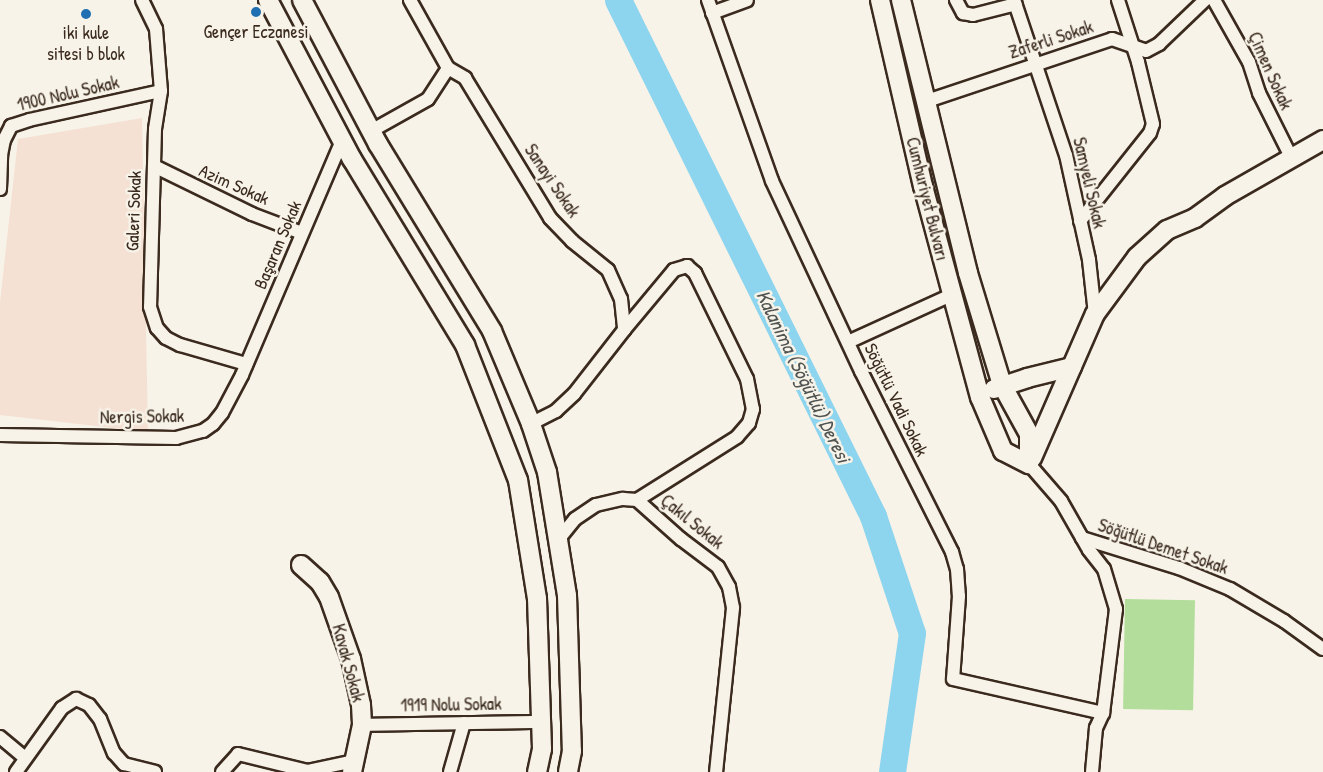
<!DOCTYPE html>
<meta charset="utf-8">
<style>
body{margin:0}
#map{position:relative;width:1323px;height:772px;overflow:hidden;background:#f7f3e8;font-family:"Patrick Hand",sans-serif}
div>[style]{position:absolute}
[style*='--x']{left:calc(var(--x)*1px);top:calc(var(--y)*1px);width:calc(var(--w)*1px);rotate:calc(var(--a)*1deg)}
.built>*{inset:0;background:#f4e1d3}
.green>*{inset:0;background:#b2dd9a;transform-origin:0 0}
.river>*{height:27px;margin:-13.5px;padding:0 13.5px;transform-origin:13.5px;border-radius:13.5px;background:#8dd4ee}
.roads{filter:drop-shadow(2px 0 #3b2a1e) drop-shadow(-2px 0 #3b2a1e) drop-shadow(0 2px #3b2a1e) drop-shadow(0 -2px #3b2a1e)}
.street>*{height:12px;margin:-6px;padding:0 6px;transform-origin:6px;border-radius:6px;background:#f7f3e8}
.secondary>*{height:18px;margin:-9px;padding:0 9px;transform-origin:9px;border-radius:9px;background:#f7f3e8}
.dots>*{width:16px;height:16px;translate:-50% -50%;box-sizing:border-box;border:3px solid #f7f3e8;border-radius:50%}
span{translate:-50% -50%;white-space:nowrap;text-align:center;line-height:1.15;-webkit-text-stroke:5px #f7f3e8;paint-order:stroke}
.poi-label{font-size:18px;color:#3b2a1e}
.street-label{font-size:18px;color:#3b2a1e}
.water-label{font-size:20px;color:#505452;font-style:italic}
</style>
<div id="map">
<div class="built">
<i style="clip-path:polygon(142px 118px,148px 432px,0 415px,0 302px,18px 139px)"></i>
</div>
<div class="green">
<i style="left:1125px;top:599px;width:70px;height:110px;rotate:1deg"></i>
</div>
<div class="river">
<i style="--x:618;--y:0;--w:576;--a:63.7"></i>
<i style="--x:873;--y:516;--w:123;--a:71.6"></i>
<i style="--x:912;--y:633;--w:140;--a:98.2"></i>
</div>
<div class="roads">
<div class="street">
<i style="--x:142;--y:0;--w:32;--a:64"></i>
<i style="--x:156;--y:29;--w:62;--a:85.4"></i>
<i style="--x:161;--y:91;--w:38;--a:99"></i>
<i style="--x:155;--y:129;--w:178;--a:91.6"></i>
<i style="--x:150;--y:307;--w:22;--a:72"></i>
<i style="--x:157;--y:328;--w:13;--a:48"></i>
<i style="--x:166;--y:338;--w:16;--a:27"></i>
<i style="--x:180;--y:345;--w:69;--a:16.1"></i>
<i style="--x:410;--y:0;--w:78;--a:60.8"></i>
<i style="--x:448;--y:68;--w:20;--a:30"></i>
<i style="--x:465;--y:78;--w:164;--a:58.7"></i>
<i style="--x:550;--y:218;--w:32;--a:46"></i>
<i style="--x:572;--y:241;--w:46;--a:38.9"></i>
<i style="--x:608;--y:270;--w:32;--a:66"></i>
<i style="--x:621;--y:299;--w:31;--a:84"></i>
<i style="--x:624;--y:330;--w:81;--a:128"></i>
<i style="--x:574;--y:394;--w:25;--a:137"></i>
<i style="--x:556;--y:411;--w:28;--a:153"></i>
<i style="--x:708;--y:0;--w:192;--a:70.5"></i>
<i style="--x:772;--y:181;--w:210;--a:64.9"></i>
<i style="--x:861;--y:371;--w:203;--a:63.3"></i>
<i style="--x:952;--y:552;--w:18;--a:74"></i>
<i style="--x:957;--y:569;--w:27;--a:86"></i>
<i style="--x:959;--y:596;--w:83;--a:94.1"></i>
<i style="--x:953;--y:679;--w:154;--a:12.8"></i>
<i style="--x:956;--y:0;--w:15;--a:62"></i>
<i style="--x:963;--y:13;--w:10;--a:11"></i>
<i style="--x:973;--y:15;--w:44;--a:-14.3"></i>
<i style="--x:1014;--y:0;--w:163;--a:71.5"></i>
<i style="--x:1066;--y:155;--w:107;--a:77.6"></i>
<i style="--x:1089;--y:260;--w:54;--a:83.7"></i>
<i style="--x:1214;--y:0;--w:71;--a:60.6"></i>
<i style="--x:1249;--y:62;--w:33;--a:72"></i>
<i style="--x:1259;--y:93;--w:72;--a:63.4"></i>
<i style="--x:712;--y:13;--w:37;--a:-20"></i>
<i style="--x:927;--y:101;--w:195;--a:-18.5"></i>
<i style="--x:1112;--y:39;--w:36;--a:19"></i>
<i style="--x:1146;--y:51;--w:15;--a:-28"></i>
<i style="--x:1159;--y:44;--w:64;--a:-43.7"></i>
<i style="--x:371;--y:131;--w:65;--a:-29.3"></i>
<i style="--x:428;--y:99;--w:37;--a:-57"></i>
<i style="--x:154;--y:166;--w:109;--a:26.1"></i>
<i style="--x:252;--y:214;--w:53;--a:20.8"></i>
<i style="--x:0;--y:189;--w:34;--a:-88"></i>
<i style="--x:1;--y:155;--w:15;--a:-79"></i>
<i style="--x:4;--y:140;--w:16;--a:-63"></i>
<i style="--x:11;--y:126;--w:19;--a:-18"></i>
<i style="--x:29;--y:120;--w:135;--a:-12.4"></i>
<i style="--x:1080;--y:221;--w:112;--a:-51.5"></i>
<i style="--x:1150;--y:133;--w:9;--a:-72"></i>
<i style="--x:1153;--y:124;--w:64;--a:-103.6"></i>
<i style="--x:1138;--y:62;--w:65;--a:-107.9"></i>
<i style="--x:624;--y:330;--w:78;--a:-50.2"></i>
<i style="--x:674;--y:270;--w:14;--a:-17"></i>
<i style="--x:687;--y:266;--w:11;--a:41"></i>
<i style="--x:695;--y:273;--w:118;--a:63.9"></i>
<i style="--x:747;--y:379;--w:31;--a:79"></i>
<i style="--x:753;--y:409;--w:15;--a:106"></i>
<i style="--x:749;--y:423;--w:18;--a:131"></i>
<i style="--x:737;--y:437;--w:118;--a:147.8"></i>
<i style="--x:848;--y:342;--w:113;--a:-24.5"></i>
<i style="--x:0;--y:435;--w:176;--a:1"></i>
<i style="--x:176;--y:438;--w:28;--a:-15"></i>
<i style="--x:203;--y:431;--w:12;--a:-35"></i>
<i style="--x:213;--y:424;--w:14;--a:-51"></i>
<i style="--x:222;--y:413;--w:43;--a:-62.2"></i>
<i style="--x:242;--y:375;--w:254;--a:-66.9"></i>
<i style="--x:1029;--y:464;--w:49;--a:49.1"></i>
<i style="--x:1061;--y:501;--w:56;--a:60.3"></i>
<i style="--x:1089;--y:550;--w:24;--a:52"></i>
<i style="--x:1104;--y:569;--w:42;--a:73.3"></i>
<i style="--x:1116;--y:609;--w:105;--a:97.1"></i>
<i style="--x:1103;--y:713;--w:17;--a:115"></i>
<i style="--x:1096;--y:728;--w:44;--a:95.2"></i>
<i style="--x:1082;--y:538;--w:102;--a:17.2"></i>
<i style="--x:1179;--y:568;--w:55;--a:22.4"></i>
<i style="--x:1230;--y:589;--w:63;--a:30.7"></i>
<i style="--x:1284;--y:621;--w:48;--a:35.7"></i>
<i style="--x:558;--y:540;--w:27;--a:-51"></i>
<i style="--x:575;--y:519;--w:25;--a:-34"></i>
<i style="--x:596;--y:505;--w:28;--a:-13"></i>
<i style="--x:623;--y:499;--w:14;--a:4"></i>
<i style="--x:637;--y:500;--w:59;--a:41.6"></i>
<i style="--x:681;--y:539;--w:46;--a:37.1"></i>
<i style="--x:718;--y:567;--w:23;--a:61"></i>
<i style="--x:729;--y:587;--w:21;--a:79"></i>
<i style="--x:733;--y:608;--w:165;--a:95.9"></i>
<i style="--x:362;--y:725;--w:179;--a:-1"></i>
<i style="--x:0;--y:737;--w:33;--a:40"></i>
<i style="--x:16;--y:772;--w:79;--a:-54.3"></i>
<i style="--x:62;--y:708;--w:17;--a:-33"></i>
<i style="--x:76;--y:699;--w:14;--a:25"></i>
<i style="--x:89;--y:705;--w:18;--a:52"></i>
<i style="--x:100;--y:719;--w:37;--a:68"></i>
<i style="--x:114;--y:753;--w:15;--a:48"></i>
<i style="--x:124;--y:764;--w:32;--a:14"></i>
<i style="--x:222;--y:772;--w:24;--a:-48"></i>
<i style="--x:238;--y:754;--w:71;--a:13.8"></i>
<i style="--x:307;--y:771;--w:48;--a:-12"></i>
<i style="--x:450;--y:772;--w:51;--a:-74.1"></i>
</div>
<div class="secondary">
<i style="--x:268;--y:0;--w:180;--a:62.2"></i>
<i style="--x:352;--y:159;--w:218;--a:58.7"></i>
<i style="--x:465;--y:345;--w:145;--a:68.6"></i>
<i style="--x:518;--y:480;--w:120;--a:80.9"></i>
<i style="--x:537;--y:598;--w:151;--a:88.1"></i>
<i style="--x:542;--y:749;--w:24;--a:102"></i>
<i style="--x:302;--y:0;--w:163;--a:62.2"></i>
<i style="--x:378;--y:144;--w:219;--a:58.6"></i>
<i style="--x:492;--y:331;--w:101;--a:67.2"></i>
<i style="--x:531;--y:424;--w:51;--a:71.6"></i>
<i style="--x:547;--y:472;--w:125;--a:80.8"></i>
<i style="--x:567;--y:595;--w:156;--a:88.2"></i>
<i style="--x:572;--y:751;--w:21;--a:101"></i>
<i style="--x:880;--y:0;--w:191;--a:77"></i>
<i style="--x:923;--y:186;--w:219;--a:74.9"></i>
<i style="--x:980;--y:397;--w:59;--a:66.9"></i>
<i style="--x:1003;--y:451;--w:29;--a:27"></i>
<i style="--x:901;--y:0;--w:281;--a:76.2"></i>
<i style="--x:968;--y:273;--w:117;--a:73.1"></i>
<i style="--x:1002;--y:385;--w:56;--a:61.1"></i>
<i style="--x:1029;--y:434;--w:30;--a:90"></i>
<i style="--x:994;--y:389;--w:35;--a:-18"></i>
<i style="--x:1027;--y:378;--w:46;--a:-13.7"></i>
<i style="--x:1032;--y:458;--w:157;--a:-66.4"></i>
<i style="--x:1095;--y:314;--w:71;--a:-53.6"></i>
<i style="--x:1137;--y:257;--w:40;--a:-42"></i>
<i style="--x:1167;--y:230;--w:30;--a:-23"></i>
<i style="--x:1195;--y:218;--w:37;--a:-36"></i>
<i style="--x:1225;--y:196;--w:113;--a:-29.7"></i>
<i style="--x:301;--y:565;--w:25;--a:42"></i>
<i style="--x:320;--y:582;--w:17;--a:59"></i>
<i style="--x:329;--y:597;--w:66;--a:70.5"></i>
<i style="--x:351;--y:659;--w:47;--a:77.7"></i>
<i style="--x:361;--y:705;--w:20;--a:87"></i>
<i style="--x:362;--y:725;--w:48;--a:102"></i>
</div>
</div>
<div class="dots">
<i style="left:256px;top:12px;background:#1f6fb2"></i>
<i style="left:86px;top:14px;background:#1f6fb2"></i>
</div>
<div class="poi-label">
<span style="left:256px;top:32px">Gençer Eczanesi</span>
<span style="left:86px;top:44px">iki kule<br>sitesi b blok</span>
</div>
<div class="street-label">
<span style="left:1051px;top:40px;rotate:-18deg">Zaferli Sokak</span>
<span style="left:1270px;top:71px;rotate:66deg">Çimen Sokak</span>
<span style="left:68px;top:94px;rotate:-13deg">1900 Nolu Sokak</span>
<span style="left:552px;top:181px;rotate:56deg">Sanayi Sokak</span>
<span style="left:1089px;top:183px;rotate:77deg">Samyeli Sokak</span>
<span style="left:234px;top:185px;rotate:24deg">Azim Sokak</span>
<span style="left:927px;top:199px;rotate:76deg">Cumhuriyet Bulvarı</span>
<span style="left:134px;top:211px;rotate:-88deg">Galeri Sokak</span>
<span style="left:278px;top:245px;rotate:-67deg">Başaran Sokak</span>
<span style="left:896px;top:400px;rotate:64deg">Söğütlü Vadi Sokak</span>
<span style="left:142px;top:417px;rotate:-1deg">Nergis Sokak</span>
<span style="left:692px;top:522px;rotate:39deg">Çakıl Sokak</span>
<span style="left:1163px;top:547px;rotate:19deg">Söğütlü Demet Sokak</span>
<span style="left:348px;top:663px;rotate:75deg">Kavak Sokak</span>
<span style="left:451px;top:705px;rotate:-1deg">1919 Nolu Sokak</span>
</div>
<div class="water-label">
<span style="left:804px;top:376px;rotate:64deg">Kalanima (Söğütlü) Deresi</span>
</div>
</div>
